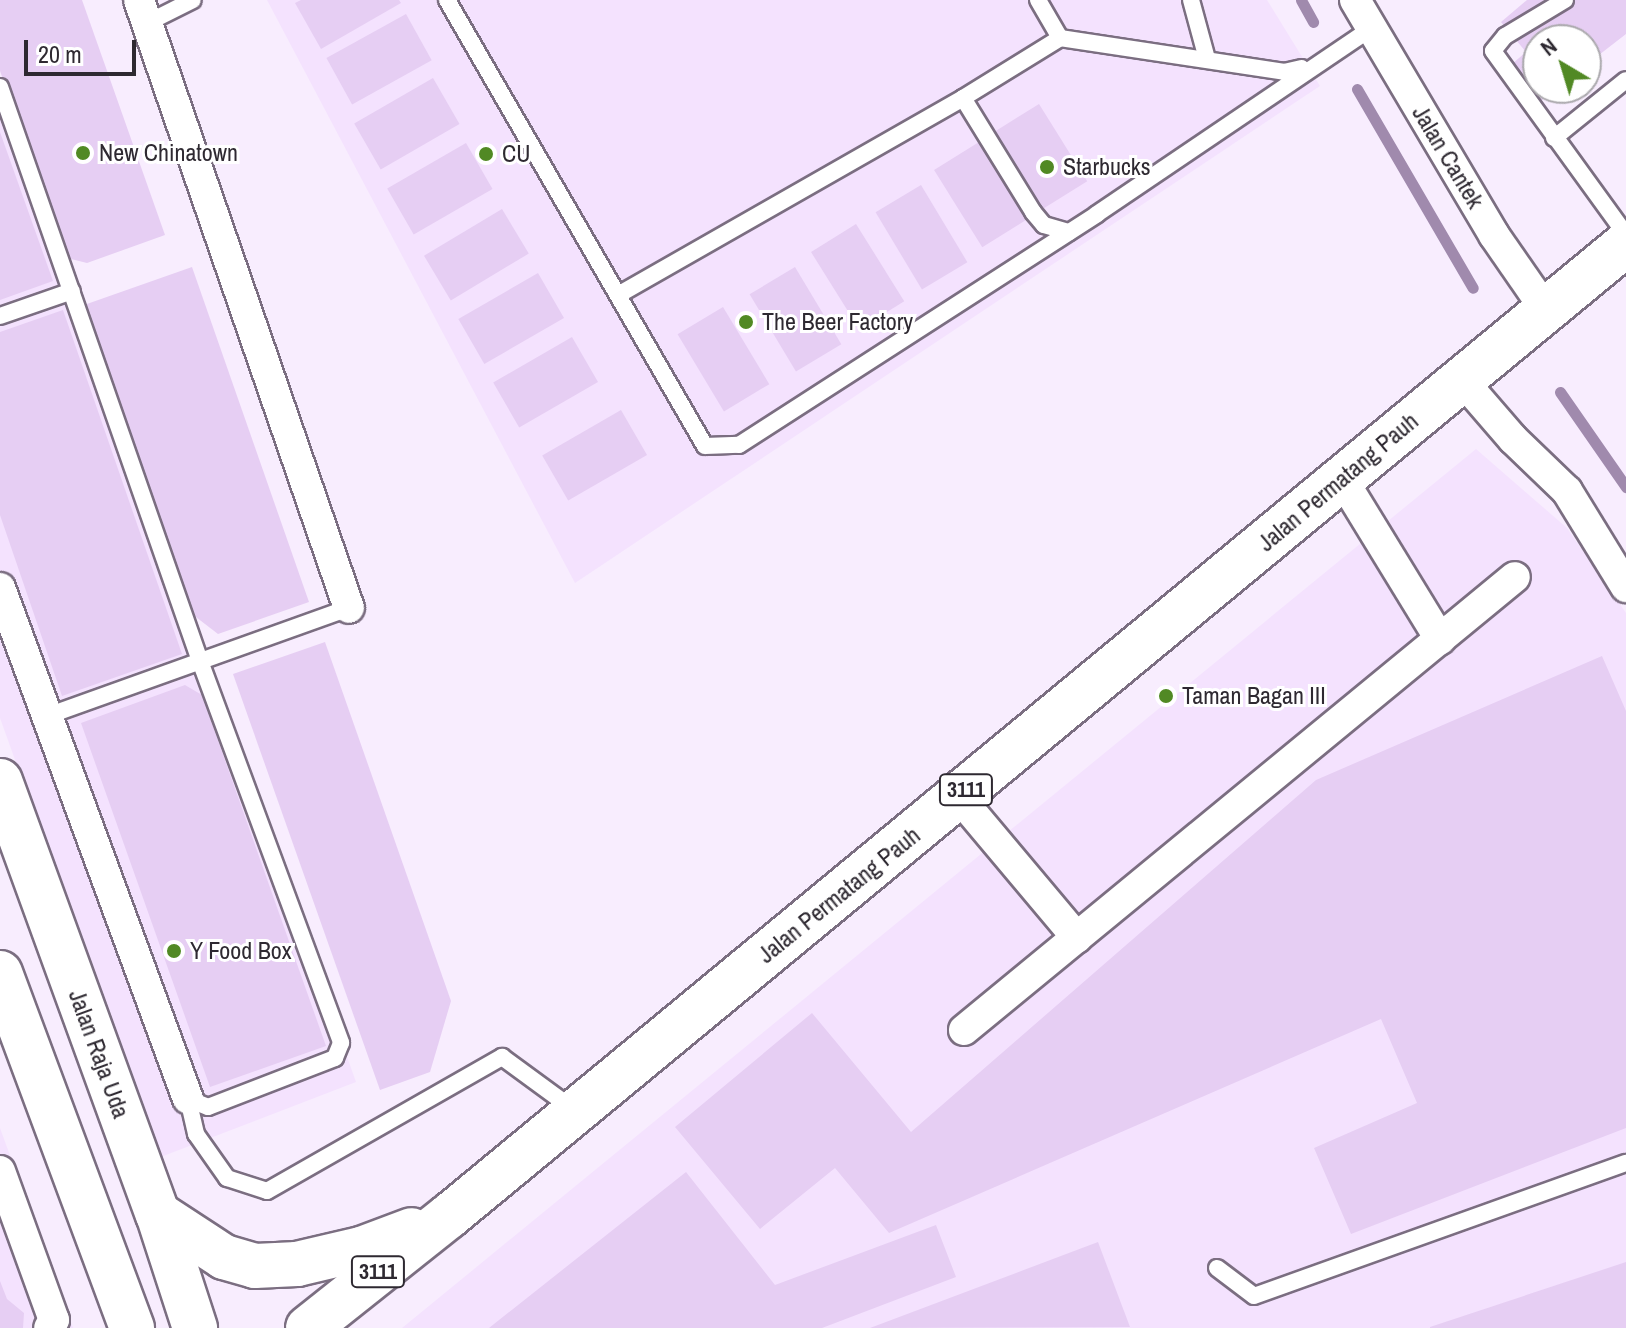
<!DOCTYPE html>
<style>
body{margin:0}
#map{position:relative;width:1626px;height:1328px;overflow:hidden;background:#f8edfe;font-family:"Archivo Narrow",sans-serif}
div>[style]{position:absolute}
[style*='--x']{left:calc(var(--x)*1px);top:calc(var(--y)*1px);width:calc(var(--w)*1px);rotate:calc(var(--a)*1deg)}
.built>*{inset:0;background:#f4e2fe}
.stream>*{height:11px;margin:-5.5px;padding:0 5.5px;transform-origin:5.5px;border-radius:5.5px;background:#a08aad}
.building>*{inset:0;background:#e6cef3;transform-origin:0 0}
.roads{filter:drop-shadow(2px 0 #7b6e81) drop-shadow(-2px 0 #7b6e81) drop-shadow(0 2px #7b6e81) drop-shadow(0 -2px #7b6e81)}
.service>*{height:16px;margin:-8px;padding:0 8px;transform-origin:8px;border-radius:8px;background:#fff}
.minor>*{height:30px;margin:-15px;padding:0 15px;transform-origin:15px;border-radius:15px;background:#fff}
.primary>*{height:44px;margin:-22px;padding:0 22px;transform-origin:22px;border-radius:22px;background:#fff}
.dots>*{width:22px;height:22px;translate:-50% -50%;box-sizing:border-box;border:4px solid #fff;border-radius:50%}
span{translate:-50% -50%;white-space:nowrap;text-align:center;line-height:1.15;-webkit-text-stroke:6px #fff;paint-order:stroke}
.shield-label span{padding:2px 6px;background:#fff;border:2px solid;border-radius:6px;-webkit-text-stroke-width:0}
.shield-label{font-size:22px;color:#2e2931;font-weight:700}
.poi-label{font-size:24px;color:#2e2931}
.left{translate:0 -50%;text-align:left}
.street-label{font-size:24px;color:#2e2931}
.north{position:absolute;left:1522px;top:24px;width:80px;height:80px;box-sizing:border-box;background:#fff;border:2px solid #aba9ad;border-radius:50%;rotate:322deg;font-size:22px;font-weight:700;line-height:32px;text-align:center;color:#2e2931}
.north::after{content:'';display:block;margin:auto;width:28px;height:36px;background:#518924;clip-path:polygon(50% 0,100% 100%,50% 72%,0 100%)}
.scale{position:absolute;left:24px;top:40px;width:112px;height:36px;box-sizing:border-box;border:4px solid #2e2931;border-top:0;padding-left:10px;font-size:24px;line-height:28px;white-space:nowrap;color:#2e2931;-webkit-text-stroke:6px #fff;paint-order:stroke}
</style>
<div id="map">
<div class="built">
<i style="clip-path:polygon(267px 0,1267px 0,1320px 86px,575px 583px)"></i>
<i style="clip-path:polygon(0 78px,356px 1082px,158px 1158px,0 718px)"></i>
<i style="clip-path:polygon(1476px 449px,1567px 528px,1626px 613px,1626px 1328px,402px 1328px)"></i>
<i style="clip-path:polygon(0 1128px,73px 1328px,0 1328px)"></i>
</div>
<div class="stream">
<i style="--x:1301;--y:0;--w:25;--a:61"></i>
<i style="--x:1357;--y:89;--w:230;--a:59.8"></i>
<i style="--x:1560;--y:392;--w:116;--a:55.2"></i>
</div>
<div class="building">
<i style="clip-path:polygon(0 0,82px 0,165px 235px,87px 263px,67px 258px,0 71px)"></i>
<i style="clip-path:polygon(301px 0,399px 0,401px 3px,321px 49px,295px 3px)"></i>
<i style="clip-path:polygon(1527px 0,1626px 0,1626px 34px,1586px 65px,1586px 40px,1538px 40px,1538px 88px,1557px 88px,1527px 112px,1498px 76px,1526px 52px,1501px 22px)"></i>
<i style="left:406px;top:14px;width:53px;height:91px;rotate:61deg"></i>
<i style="left:433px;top:78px;width:53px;height:91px;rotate:60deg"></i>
<i style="left:1039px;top:104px;width:91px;height:53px;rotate:58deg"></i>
<i style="clip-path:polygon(0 132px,53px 281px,0 300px)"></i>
<i style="left:979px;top:142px;width:91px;height:53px;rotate:58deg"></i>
<i style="left:466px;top:143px;width:53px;height:91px;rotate:60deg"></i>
<i style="left:921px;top:185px;width:90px;height:53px;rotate:59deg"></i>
<i style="left:502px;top:209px;width:52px;height:91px;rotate:59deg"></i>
<i style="left:856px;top:224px;width:91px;height:53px;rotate:58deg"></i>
<i style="clip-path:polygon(192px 267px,309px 602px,218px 634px,192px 614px,84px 305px)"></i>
<i style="left:795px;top:267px;width:90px;height:53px;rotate:59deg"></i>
<i style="left:538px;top:273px;width:52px;height:92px;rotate:60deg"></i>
<i style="left:723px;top:307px;width:90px;height:53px;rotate:59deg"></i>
<i style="clip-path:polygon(63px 310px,182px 654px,62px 696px,0 515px,0 332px)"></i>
<i style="left:572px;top:337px;width:52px;height:91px;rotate:60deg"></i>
<i style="left:621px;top:410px;width:52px;height:91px;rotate:60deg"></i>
<i style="clip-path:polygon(325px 642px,451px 1001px,430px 1072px,380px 1090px,233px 674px)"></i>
<i style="clip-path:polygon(1602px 656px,1626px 711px,1626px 1128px,1351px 1234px,1314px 1148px,1417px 1103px,1381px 1019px,889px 1233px,835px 1168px,760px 1229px,675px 1127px,812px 1013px,911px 1132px,1316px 780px)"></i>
<i style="clip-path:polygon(185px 685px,202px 695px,326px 1046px,210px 1087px,81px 723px)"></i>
<i style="clip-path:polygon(686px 1172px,775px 1285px,936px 1225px,956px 1277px,822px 1328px,489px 1328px)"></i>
<i style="clip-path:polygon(1098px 1242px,1130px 1327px,870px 1328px)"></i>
<i style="clip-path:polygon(1626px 1262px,1626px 1328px,1430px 1328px,1430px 1327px)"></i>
<i style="clip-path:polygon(0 1281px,7px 1299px,24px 1313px,23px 1328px,0 1328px)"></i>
</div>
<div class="roads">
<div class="service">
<i style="--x:447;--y:0;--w:515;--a:59.95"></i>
<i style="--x:705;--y:446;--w:34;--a:-2"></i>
<i style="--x:739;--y:445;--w:426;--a:-32.8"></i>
<i style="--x:1097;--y:214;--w:332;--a:-34.1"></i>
<i style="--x:1038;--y:0;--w:44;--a:59.9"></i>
<i style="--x:1191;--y:0;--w:61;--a:74.8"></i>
<i style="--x:1565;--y:0;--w:70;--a:149"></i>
<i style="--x:1505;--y:36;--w:19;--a:129"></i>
<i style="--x:1493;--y:51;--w:227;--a:54.1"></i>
<i style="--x:147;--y:23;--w:51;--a:-26.6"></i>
<i style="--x:0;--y:87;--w:608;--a:70.79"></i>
<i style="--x:200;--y:661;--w:407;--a:69.7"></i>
<i style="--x:341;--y:1043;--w:16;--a:112"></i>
<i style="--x:335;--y:1058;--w:136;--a:158.9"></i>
<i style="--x:208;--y:1107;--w:22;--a:-158"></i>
<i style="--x:963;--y:98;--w:134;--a:58.4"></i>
<i style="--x:1033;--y:212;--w:17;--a:50"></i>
<i style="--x:1044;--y:225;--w:26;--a:16"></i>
<i style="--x:1554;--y:138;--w:92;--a:-38.9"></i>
<i style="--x:618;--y:295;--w:397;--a:-29.7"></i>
<i style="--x:963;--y:98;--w:114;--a:-31.7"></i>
<i style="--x:1060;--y:38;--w:227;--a:8.6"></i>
<i style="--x:1284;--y:72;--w:18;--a:-13"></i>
<i style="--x:0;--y:316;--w:76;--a:-19.1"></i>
<i style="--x:47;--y:716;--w:321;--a:-19.7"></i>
<i style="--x:188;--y:1099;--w:36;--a:77"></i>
<i style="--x:196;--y:1134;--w:54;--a:54.8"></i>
<i style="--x:227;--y:1178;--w:42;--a:18"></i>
<i style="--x:267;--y:1191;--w:271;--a:-29.7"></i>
<i style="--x:502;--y:1057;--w:88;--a:36.2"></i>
<i style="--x:1217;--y:1268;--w:46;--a:37.1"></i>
<i style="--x:1254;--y:1296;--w:395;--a:-19.7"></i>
</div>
<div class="minor">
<i style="--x:139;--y:0;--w:643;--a:70.95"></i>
<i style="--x:1355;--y:0;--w:273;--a:59.4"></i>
<i style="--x:1494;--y:235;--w:91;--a:55.3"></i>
<i style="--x:1462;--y:380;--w:78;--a:49.2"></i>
<i style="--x:1513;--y:439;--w:75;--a:43.9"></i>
<i style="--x:1567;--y:491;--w:113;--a:58.4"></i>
<i style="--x:1342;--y:479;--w:188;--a:58.5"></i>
<i style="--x:0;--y:588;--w:544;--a:69.8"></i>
<i style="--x:958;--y:796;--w:185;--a:50"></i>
<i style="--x:964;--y:1030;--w:713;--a:-39.43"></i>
<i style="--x:0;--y:1171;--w:158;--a:70.1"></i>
<i style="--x:54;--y:1320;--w:9;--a:122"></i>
</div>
<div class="primary">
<i style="--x:0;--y:781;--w:461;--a:70"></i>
<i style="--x:158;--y:1214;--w:120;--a:72"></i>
<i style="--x:0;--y:973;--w:379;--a:69.6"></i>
<i style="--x:158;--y:1214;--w:79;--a:33.1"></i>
<i style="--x:224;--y:1257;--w:32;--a:16"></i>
<i style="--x:255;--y:1266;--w:42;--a:-2.7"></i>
<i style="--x:297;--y:1264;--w:66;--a:-13.2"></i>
<i style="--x:361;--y:1249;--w:54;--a:-20.4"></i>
<i style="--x:308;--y:1328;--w:180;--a:-38.5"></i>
<i style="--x:449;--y:1216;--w:1526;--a:-39.55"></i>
</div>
</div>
<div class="dots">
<i style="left:83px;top:153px;background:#518924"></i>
<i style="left:486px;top:154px;background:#518924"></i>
<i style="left:1047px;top:167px;background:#518924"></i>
<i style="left:746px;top:322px;background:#518924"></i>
<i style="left:1166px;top:696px;background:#518924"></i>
<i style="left:174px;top:951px;background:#518924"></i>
</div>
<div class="shield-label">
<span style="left:966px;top:790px">3111</span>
<span style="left:378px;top:1272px">3111</span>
</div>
<div class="poi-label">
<span class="left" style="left:99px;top:153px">New Chinatown</span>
<span class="left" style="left:502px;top:154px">CU</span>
<span class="left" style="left:1063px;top:167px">Starbucks</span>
<span class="left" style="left:762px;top:322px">The Beer Factory</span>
<span class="left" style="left:1182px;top:696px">Taman Bagan III</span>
<span class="left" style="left:190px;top:951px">Y Food Box</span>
</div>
<div class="street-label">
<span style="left:1448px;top:157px;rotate:59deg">Jalan Cantek</span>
<span style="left:1338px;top:482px;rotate:-40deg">Jalan Permatang Pauh</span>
<span style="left:839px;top:895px;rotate:-39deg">Jalan Permatang Pauh</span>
<span style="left:99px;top:1054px;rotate:70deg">Jalan Raja Uda</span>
</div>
<div class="north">N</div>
<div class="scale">20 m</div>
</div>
